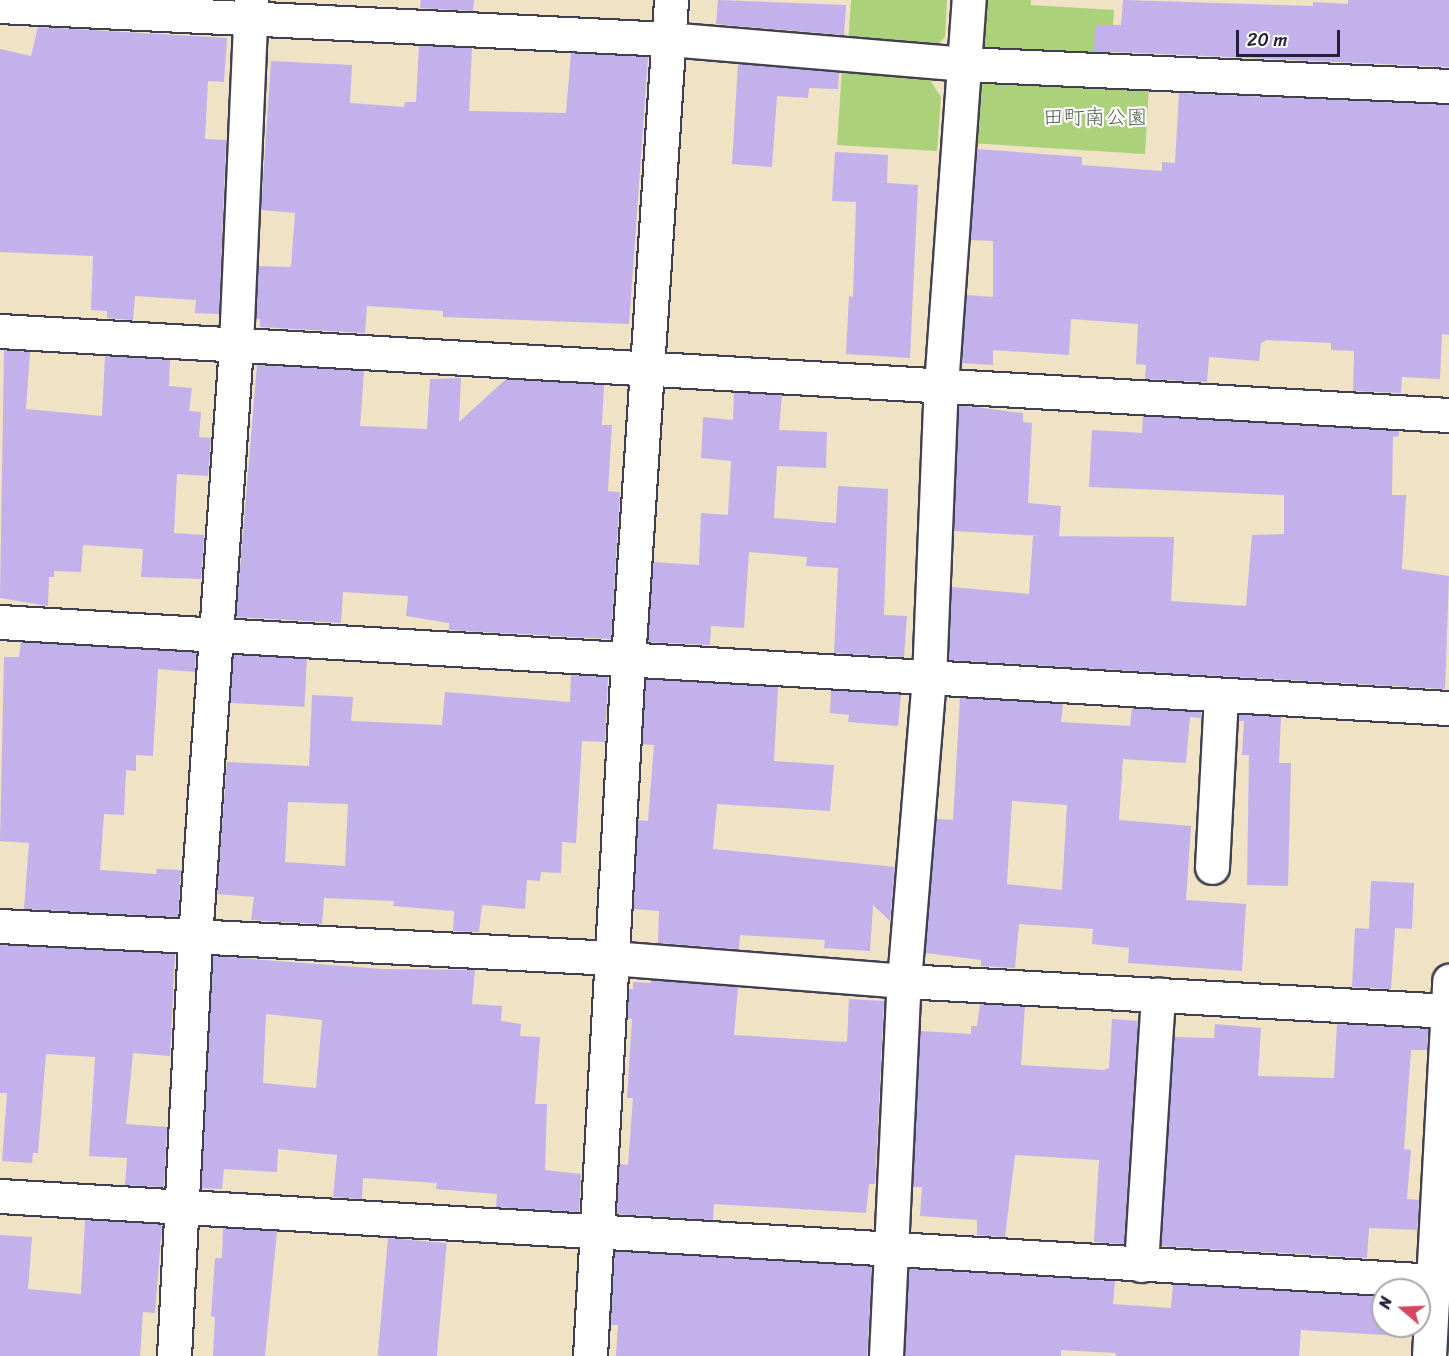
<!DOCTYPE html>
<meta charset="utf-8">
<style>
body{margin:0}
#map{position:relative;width:1449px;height:1356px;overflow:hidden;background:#f0e2c4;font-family:Sriracha,"Klee One",sans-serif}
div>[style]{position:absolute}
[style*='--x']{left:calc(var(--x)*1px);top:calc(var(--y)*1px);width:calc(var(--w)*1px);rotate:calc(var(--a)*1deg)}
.green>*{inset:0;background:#abd17b}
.building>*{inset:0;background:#c2b1eb;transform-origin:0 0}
.roads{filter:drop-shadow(2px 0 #413f50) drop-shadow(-2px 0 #413f50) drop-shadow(0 2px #413f50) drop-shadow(0 -2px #413f50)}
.minor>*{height:33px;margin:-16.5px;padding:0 16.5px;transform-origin:16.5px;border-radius:16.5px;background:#fff}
span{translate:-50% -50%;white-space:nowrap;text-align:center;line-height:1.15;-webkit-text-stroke:4.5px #fff;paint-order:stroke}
.park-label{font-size:21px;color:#525f51}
.north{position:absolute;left:1371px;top:1278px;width:60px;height:60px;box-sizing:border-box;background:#fff;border:2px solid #a7a7b1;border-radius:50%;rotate:289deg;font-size:16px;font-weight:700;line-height:24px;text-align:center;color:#22223b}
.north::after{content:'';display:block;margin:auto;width:21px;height:27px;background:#d1495b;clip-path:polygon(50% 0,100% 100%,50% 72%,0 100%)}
.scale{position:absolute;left:1236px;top:30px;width:104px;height:27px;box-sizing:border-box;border:3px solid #22223b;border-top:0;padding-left:8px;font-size:18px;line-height:21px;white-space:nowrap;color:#22223b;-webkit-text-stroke:4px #fff;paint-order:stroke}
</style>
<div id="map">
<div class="green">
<i style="clip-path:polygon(851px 0,947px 0,945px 37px,931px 51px,848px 45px)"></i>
<i style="clip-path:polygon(981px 0,1031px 0,1031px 5px,1114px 10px,1111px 59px,991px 53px,979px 41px)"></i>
<i style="clip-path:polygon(842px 69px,926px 74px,941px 97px,937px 151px,837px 145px)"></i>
<i style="clip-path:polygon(992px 77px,1149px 86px,1145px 154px,970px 143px,974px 87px)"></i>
</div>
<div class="building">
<i style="clip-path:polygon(421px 0,474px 0,473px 11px,420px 8px)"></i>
<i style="clip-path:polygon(718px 0,846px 5px,844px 35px,716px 24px)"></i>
<i style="clip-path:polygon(1123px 0,1313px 6px,1313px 2px,1348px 4px,1348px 0,1449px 0,1449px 67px,1094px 51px,1095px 25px,1121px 25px)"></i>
<i style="clip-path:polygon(38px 27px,227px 38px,224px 82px,208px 81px,205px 139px,226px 140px,219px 314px,195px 313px,196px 300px,135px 296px,133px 320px,107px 318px,107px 311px,91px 310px,93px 256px,0 252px,0 49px,31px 56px)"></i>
<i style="clip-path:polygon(419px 45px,472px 48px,469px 111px,566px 113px,571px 53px,648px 57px,629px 324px,443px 317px,443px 311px,367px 306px,365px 333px,260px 327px,260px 319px,256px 318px,258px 266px,291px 267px,295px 213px,261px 210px,271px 61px,352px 65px,350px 103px,404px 107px,405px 102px,416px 102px)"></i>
<i style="clip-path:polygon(738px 64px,839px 72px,838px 89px,809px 88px,808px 98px,777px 96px,772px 167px,732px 164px)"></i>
<i style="clip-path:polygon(1179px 93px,1449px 105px,1449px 335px,1442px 334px,1440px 379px,1402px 377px,1401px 393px,1353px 391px,1354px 351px,1331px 350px,1331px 343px,1267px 340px,1261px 343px,1259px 361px,1209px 357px,1207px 382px,1145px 379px,1146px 365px,1136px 364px,1138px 324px,1071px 319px,1069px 355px,993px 350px,993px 365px,961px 363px,966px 295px,993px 297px,993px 241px,970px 240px,977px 149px,1082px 157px,1082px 165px,1162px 171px,1162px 162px,1175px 163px)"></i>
<i style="clip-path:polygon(835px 152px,888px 155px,887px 183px,918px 185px,910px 358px,846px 354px,849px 296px,853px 297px,856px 202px,832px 201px)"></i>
<i style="clip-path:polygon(4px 350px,30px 352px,26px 409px,102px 416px,105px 356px,170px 360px,169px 386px,192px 388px,189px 411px,201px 412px,199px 437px,211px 438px,208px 476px,177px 474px,174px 533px,204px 535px,201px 579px,141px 577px,143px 549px,83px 545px,81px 572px,54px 571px,54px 577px,49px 577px,48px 606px,0 598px)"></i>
<i style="clip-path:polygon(257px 365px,364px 371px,360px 426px,427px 429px,430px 379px,461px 378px,459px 422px,506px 379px,604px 385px,602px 425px,612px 425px,608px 491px,620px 492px,611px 639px,449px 630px,449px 623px,406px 616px,408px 596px,343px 592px,341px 623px,236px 617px)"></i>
<i style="clip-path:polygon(734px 392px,782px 395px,779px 430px,827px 432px,826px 468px,777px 466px,774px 518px,836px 523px,838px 486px,888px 489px,884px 615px,907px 616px,904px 657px,834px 653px,838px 568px,806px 566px,807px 557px,749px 552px,744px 628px,711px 626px,710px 645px,648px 642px,653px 562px,699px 565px,701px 513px,728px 515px,731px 461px,701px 458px,703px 417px,733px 420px)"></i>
<i style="clip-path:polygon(959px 405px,1023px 413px,1023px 422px,1032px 423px,1028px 503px,1061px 506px,1059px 537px,954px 531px)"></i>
<i style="clip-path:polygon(1143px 416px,1399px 431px,1399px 436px,1393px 437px,1392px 495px,1406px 495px,1402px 569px,1449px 576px,1445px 689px,949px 660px,952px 587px,1029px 594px,1033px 536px,1174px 537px,1171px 601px,1246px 606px,1252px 535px,1284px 534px,1284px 495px,1089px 487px,1092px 430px,1142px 433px)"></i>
<i style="clip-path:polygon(21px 642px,196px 652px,195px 672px,158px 669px,153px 756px,136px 755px,136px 771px,126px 770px,124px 815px,104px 814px,100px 870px,156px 874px,157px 869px,181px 870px,178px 917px,24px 909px,29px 843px,0 841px,4px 657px,19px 657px)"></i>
<i style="left:233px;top:655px;width:74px;height:48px;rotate:3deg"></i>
<i style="clip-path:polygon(evenodd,571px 675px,608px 677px,605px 742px,582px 741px,576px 843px,562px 842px,561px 873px,541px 872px,540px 881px,527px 880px,525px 909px,482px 905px,479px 932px,453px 931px,454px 911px,393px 906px,394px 901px,324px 898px,322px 924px,251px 920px,254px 897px,217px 894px,227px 762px,309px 766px,312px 695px,353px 697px,351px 721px,442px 725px,445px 692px,570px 702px,571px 675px,288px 802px,348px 804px,345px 866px,285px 862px,288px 802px)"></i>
<i style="clip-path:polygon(646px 679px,778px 687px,774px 761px,834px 765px,830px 811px,717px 804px,713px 849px,895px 867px,890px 921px,873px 905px,870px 951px,824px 948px,825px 940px,740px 935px,739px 949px,658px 943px,659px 911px,633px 909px,638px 820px,648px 821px,654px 745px,642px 744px)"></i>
<i style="clip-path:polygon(831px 690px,901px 694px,898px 726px,848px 722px,849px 715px,830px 713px)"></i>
<i style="clip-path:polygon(evenodd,960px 698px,1063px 704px,1061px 722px,1130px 726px,1132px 708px,1201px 712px,1201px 718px,1190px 717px,1186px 763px,1123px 759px,1119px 820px,1191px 826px,1186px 900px,1246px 904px,1242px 971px,1128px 963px,1129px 948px,1092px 944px,1093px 929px,1019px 924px,1015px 968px,981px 966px,981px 960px,925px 953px,936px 819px,953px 820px,960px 698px,1012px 801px,1067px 805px,1062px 890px,1007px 884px,1012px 801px)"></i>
<i style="clip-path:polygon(1239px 714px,1281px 717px,1279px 763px,1291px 763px,1288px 886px,1247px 885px,1249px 755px,1242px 755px,1244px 721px,1238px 721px)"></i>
<i style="clip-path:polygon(1371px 881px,1414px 883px,1412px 929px,1395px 928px,1391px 989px,1352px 987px,1355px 928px,1369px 929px)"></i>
<i style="clip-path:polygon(0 945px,175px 954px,170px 1056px,133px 1053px,126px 1124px,167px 1127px,164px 1187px,125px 1185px,127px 1158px,89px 1156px,95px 1057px,46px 1054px,38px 1153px,33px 1153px,32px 1163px,2px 1161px,7px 1093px,0 1093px)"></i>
<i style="clip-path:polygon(evenodd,213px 956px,382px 969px,475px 970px,472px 1004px,502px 1006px,501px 1021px,521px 1024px,520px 1036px,540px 1037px,535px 1104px,547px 1104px,545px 1170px,581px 1174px,579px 1212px,496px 1207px,497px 1194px,436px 1189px,437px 1183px,363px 1178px,362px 1199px,333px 1197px,337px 1155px,278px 1149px,277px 1172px,224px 1169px,222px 1189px,201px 1188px,213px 956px,266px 1014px,322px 1020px,316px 1088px,263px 1083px,266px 1014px)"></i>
<i style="clip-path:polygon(651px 980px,738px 987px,734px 1035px,847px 1042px,849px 999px,884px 1001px,875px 1184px,869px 1184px,866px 1213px,714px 1204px,713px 1220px,617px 1214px,619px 1164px,628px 1165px,633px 1098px,627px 1098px,632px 1019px,627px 1018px,629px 989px,633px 989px,633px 982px,651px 983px)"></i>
<i style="clip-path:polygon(980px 1004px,1025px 1006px,1021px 1065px,1104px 1070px,1109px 1068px,1112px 1019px,1138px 1021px,1124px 1244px,1094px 1242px,1099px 1160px,1015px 1155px,1005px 1237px,977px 1235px,977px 1220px,920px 1216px,922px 1187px,913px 1187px,920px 1031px,971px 1034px,971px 1026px,977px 1026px)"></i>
<i style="clip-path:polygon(1215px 1024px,1261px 1028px,1258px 1076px,1334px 1078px,1337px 1024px,1428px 1029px,1427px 1050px,1411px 1050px,1404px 1149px,1411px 1150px,1407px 1199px,1419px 1200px,1417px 1230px,1369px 1228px,1367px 1258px,1161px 1246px,1174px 1037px,1214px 1038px)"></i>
<i style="clip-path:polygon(85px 1220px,162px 1224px,155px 1313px,143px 1312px,140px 1356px,0 1356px,0 1235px,32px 1237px,28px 1289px,81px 1294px)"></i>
<i style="clip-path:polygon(223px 1228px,277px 1231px,265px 1356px,213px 1356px,215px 1317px,211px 1316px,215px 1258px,222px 1258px)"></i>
<i style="left:388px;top:1238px;width:59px;height:118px;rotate:5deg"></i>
<i style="clip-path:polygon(615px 1251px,872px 1266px,867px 1356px,616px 1356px,618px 1325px,610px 1325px)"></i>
<i style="clip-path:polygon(909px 1269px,1115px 1281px,1113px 1304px,1171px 1308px,1173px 1284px,1383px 1297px,1383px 1326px,1405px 1326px,1404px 1336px,1301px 1330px,1299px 1356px,1115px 1356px,1116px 1353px,1061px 1350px,1061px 1356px,905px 1356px)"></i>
</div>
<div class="roads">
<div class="minor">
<i style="--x:0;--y:6;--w:669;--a:2.83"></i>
<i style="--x:668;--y:39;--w:297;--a:4.8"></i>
<i style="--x:964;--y:64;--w:485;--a:2.6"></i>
<i style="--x:0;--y:331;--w:1451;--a:3.32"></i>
<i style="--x:0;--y:622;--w:1452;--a:3.4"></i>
<i style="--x:1212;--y:867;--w:172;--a:-87"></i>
<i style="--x:0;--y:926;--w:613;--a:2.99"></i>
<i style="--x:612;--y:958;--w:293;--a:4.5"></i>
<i style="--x:904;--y:981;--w:546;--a:3.15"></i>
<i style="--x:0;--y:1196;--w:1436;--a:3.39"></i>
<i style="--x:1141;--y:1265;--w:271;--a:-86.4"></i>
<i style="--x:174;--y:1356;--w:419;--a:-87.1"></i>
<i style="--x:195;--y:938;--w:594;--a:-86.04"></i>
<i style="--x:236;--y:345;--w:345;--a:-87.5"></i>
<i style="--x:590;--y:1356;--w:697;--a:-86.87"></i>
<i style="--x:628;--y:660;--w:661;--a:-86.27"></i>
<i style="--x:886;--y:1356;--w:375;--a:-87.3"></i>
<i style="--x:904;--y:981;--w:303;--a:-85.3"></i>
<i style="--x:929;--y:679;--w:293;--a:-87.7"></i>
<i style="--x:941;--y:386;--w:387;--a:-85.9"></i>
<i style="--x:1429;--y:1356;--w:376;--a:-86.9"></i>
</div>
</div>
<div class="park-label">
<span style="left:1095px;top:117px">田町南公園</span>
</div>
<div class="north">N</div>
<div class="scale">20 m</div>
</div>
